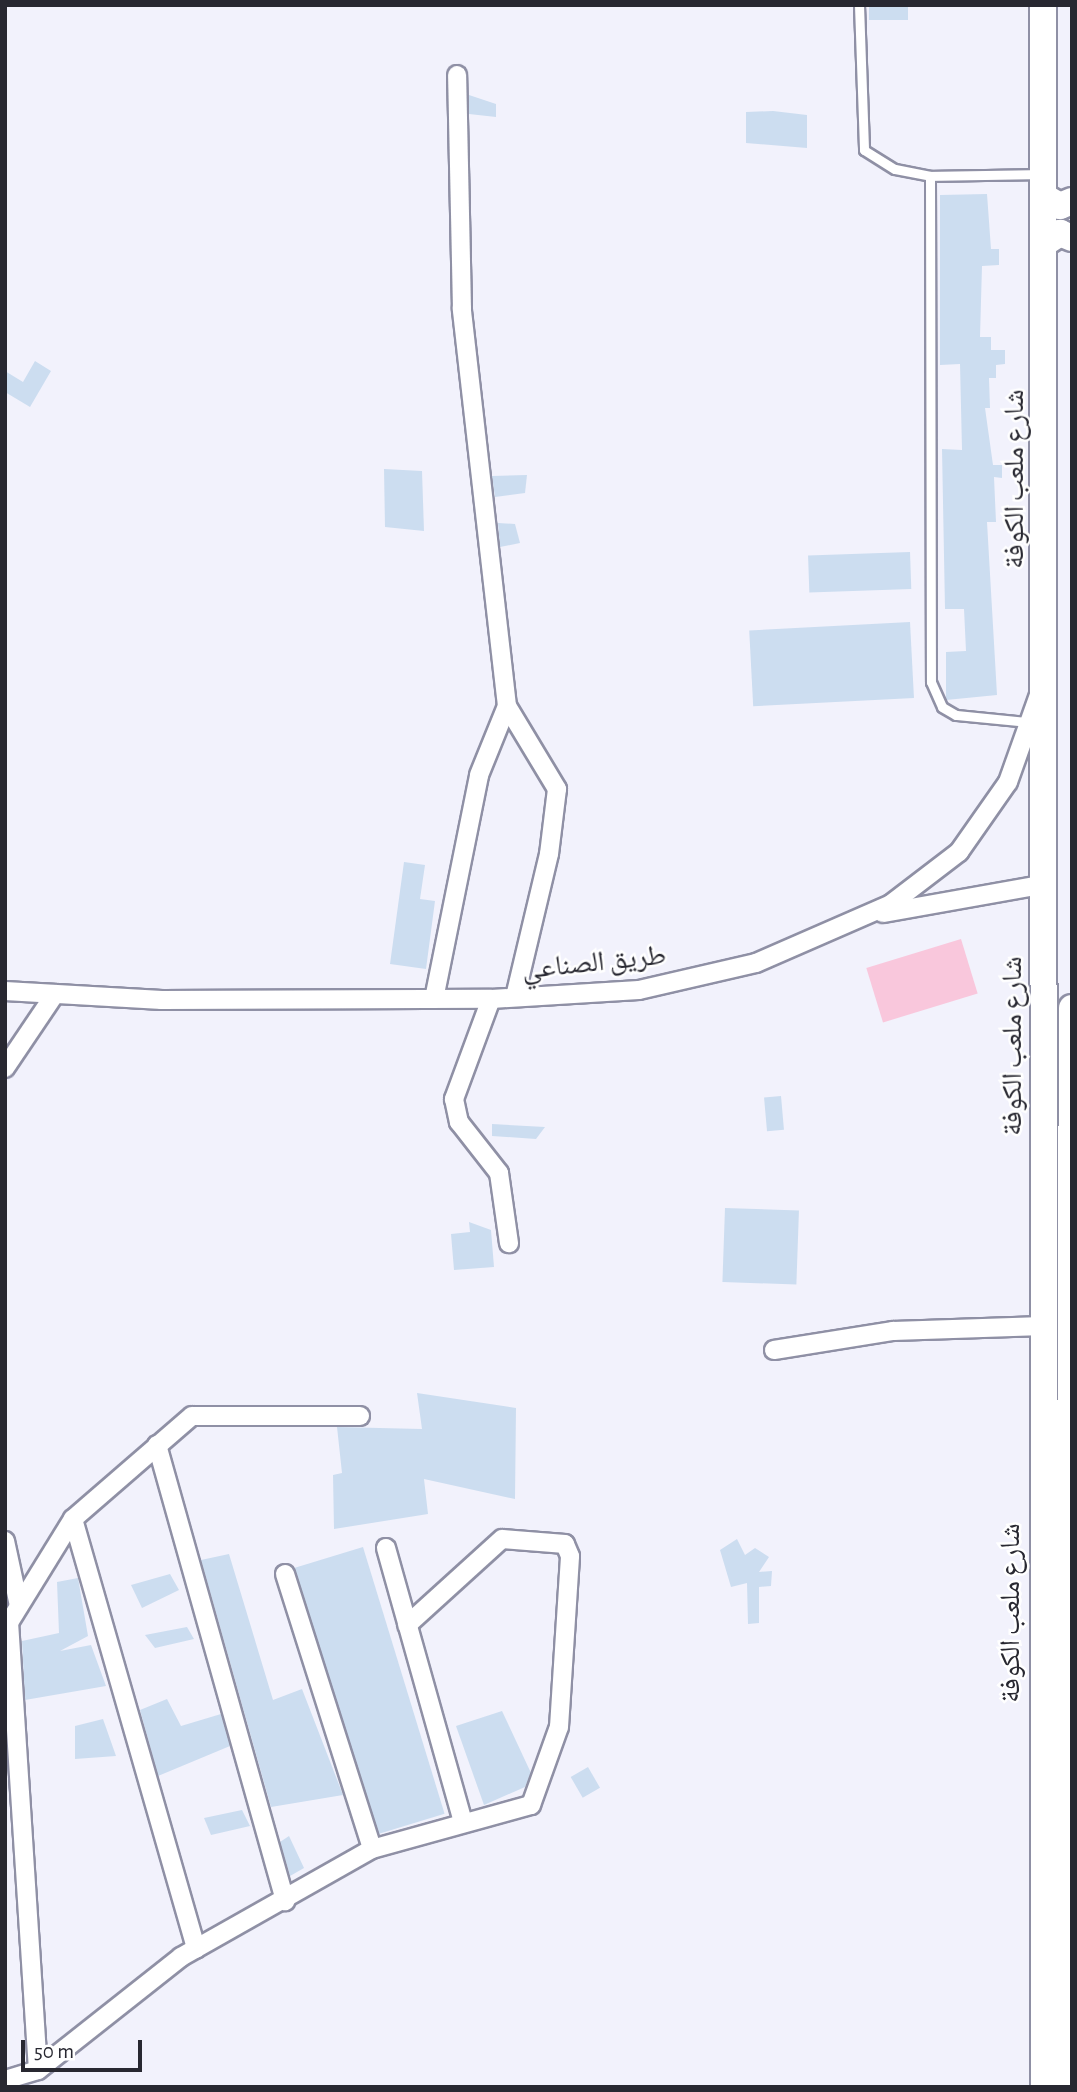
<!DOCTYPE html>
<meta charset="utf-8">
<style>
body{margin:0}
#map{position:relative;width:1077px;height:2092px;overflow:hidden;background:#f2f2fc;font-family:"Alegreya Sans","Noto Naskh Arabic",sans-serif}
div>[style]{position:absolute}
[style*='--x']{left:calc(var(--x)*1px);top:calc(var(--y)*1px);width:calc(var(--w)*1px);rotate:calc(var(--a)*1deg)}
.green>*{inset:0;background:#f9c7dc;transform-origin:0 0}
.building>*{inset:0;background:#ccddf0;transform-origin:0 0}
.roads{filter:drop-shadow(2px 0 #8f90a5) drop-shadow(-2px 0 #8f90a5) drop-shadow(0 2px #8f90a5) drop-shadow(0 -2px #8f90a5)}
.service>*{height:9px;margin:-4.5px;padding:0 4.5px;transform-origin:4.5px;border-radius:4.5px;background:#fff}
.minor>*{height:18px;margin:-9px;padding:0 9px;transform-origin:9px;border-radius:9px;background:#fff}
.primary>*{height:26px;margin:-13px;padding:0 13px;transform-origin:13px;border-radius:13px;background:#fff}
span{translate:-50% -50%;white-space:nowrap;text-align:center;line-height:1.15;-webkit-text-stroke:5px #fff;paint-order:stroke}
.street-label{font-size:28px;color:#282831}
.frame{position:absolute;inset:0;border:7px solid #282831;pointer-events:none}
.scale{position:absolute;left:21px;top:2040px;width:121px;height:32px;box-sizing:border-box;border:4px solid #282831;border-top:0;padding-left:9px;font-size:21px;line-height:24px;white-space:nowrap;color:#282831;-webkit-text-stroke:5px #fff;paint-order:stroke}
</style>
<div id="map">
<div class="green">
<i style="left:961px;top:939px;width:57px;height:99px;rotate:73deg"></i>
</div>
<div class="building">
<i style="left:869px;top:5px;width:39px;height:15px"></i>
<i style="clip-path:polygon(469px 95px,496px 104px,496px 117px,469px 114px)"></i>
<i style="clip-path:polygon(773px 111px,807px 115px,807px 148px,746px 143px,746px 112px)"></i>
<i style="clip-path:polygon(987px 194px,991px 249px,999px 249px,999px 265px,982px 266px,980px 337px,991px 337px,991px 350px,1005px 350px,1005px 364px,996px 365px,996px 378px,989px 378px,990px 408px,985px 408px,993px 465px,1002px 465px,1002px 478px,994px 477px,996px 522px,987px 522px,997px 695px,946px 700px,946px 652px,966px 651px,964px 609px,945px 609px,942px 449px,962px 450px,960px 364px,940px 365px,940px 195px)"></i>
<i style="clip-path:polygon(35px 361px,51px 371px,30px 407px,5px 392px,5px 371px,23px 382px)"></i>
<i style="clip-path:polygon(384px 469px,422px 471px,424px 531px,385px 527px)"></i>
<i style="clip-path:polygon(527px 475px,525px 493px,495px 497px,492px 476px)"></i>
<i style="clip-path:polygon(498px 523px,515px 524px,520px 543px,500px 547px)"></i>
<i style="left:910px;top:552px;width:37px;height:102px;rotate:88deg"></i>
<i style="left:910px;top:622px;width:76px;height:161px;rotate:87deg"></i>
<i style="clip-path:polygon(404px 862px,425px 865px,420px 899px,435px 901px,426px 969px,390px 964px)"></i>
<i style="left:781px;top:1096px;width:34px;height:17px;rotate:85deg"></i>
<i style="clip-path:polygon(492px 1124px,545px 1127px,536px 1139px,492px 1136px)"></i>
<i style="left:725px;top:1208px;width:74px;height:74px;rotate:2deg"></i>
<i style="clip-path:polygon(469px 1222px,491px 1230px,494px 1267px,454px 1270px,451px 1234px,470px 1232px)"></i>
<i style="clip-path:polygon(417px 1393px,516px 1408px,515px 1499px,424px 1479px,428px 1514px,334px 1529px,333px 1475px,342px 1473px,337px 1427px,422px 1429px)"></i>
<i style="clip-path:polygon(737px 1539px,745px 1555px,755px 1548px,769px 1557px,759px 1572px,772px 1571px,771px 1586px,759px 1587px,759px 1623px,748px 1624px,747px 1583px,731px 1587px,720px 1550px)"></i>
<i style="left:363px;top:1547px;width:279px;height:72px;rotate:73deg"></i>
<i style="clip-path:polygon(229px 1554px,273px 1700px,302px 1689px,343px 1795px,271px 1807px,201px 1560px)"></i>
<i style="clip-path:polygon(170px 1574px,179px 1590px,142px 1608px,131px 1585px)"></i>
<i style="clip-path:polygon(78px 1578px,88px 1636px,60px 1651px,91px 1645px,106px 1686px,25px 1700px,22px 1641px,59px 1633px,57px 1582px)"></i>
<i style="clip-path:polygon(187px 1627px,194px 1639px,155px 1648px,145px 1635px)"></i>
<i style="clip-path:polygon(167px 1699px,181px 1726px,221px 1714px,230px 1746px,158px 1776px,140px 1710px)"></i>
<i style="clip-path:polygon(502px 1711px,531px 1773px,525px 1787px,484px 1805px,456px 1726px)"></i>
<i style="clip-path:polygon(103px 1719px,116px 1756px,75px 1759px,75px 1726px)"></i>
<i style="left:588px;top:1767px;width:24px;height:20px;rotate:60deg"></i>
<i style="clip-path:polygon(242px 1810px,250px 1826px,211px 1835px,204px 1818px)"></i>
<i style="clip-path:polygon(289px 1836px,304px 1868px,290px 1876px,280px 1842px)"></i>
</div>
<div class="roads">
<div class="service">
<i style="--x:859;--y:5;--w:145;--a:88"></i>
<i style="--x:864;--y:150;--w:36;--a:32"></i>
<i style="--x:895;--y:169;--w:36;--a:11"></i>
<i style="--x:930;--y:176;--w:110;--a:-1"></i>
<i style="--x:930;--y:176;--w:506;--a:89.89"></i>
<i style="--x:931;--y:682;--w:27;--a:66"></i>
<i style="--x:942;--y:707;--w:16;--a:30"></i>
<i style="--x:956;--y:715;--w:71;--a:5.6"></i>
</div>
<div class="minor">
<i style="--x:507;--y:706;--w:97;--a:58.9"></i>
<i style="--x:557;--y:789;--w:65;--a:97"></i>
<i style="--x:549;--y:854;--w:147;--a:103.4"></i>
<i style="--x:883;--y:913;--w:166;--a:-10.1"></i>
<i style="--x:5;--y:991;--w:157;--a:3.3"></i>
<i style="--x:162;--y:1000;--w:329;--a:-0.2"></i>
<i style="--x:491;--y:999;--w:148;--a:-3.5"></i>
<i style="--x:639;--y:990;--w:120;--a:-13"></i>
<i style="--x:756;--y:963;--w:147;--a:-23.6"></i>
<i style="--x:891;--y:904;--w:86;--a:-37.4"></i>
<i style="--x:959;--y:852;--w:85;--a:-55"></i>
<i style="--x:1008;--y:782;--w:96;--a:-70.4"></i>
<i style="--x:434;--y:999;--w:228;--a:-78.6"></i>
<i style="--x:479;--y:775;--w:74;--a:-67.9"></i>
<i style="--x:507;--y:706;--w:400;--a:-96.5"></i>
<i style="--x:462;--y:309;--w:234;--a:-91.2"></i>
<i style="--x:491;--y:999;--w:107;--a:110.3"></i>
<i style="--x:454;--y:1099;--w:24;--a:78"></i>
<i style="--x:459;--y:1122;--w:65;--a:51.9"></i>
<i style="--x:499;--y:1173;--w:71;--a:81.9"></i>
<i style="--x:5;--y:1068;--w:89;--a:-56"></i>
<i style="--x:774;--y:1350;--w:121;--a:-9.1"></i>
<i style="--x:893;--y:1331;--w:150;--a:-1.9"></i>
<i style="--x:157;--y:1445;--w:474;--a:74.3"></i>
<i style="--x:73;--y:1519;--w:447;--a:74"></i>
<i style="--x:5;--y:1541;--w:66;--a:77.8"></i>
<i style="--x:386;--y:1548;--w:285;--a:74.3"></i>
<i style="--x:285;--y:1574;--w:288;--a:72.4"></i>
<i style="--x:9;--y:1622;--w:449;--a:86.3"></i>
<i style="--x:5;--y:1629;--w:129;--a:-58.3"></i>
<i style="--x:73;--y:1519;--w:157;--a:-40.9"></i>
<i style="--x:192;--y:1416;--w:168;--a:0"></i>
<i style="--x:5;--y:2080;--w:34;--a:-17"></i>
<i style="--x:38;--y:2070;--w:182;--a:-38.3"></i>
<i style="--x:181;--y:1957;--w:219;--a:-29.5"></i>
<i style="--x:372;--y:1849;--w:165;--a:-15.5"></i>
<i style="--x:531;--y:1805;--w:83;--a:-70.3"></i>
<i style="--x:559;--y:1727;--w:171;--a:-86.3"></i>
<i style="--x:570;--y:1556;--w:13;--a:-113"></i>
<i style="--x:565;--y:1544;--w:63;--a:-175.5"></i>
<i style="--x:502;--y:1539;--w:128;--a:137.8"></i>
</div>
<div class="primary">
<i style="--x:1043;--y:5;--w:2082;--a:89.97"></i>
<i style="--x:1046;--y:198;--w:16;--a:30"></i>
<i style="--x:1060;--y:206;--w:13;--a:-23"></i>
<i style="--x:1046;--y:242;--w:17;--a:-33"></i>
<i style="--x:1060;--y:233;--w:13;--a:23"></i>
<i style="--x:1068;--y:2087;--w:1079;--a:-89.79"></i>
</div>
</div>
<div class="street-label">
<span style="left:1015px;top:479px;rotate:-90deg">شارع ملعب الكوفة</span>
<span style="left:594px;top:963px;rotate:-6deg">طريق الصناعي</span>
<span style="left:1013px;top:1046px;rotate:-90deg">شارع ملعب الكوفة</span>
<span style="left:1011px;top:1613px;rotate:-90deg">شارع ملعب الكوفة</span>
</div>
<div class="frame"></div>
<div class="scale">50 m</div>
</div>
